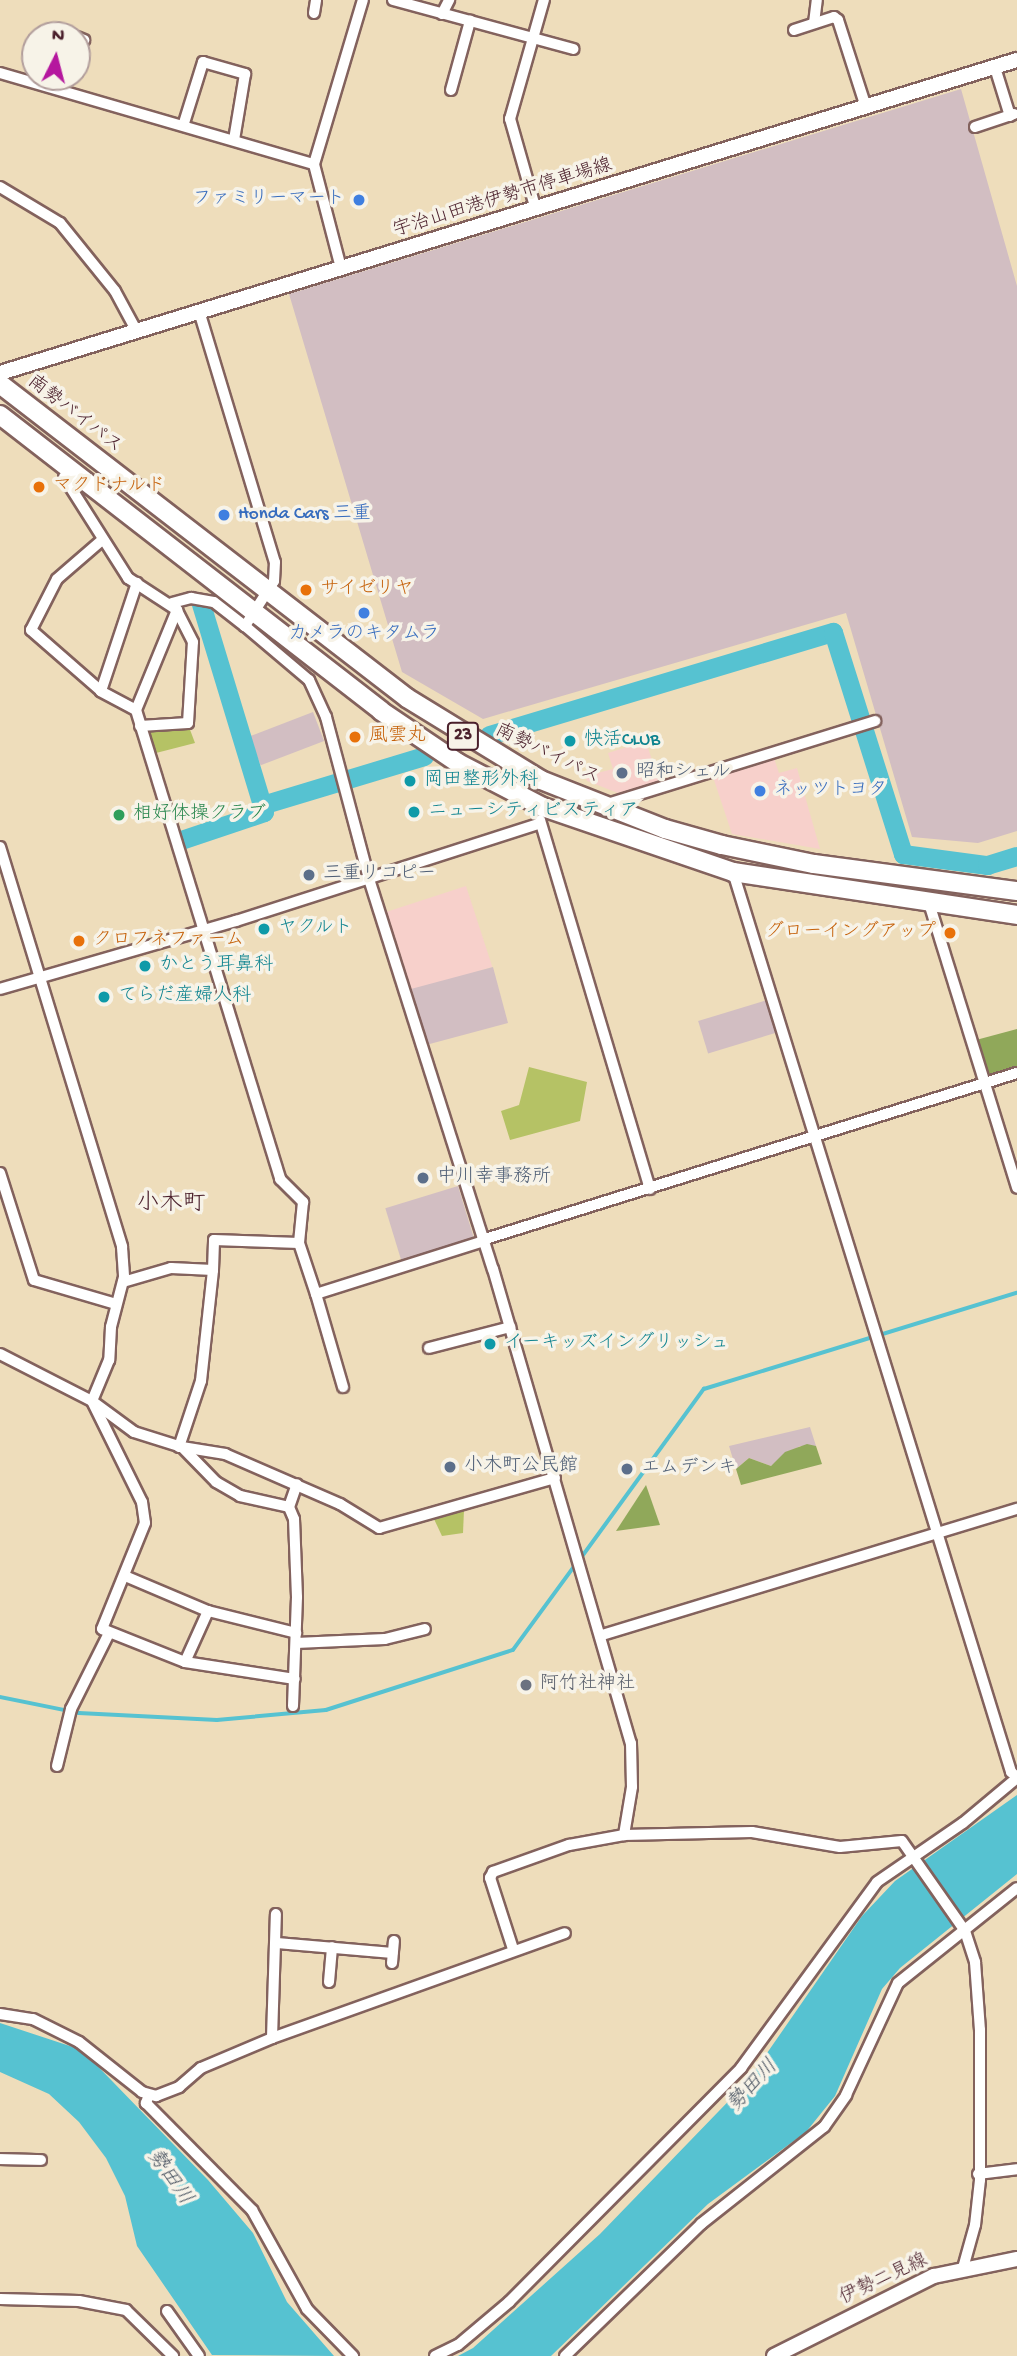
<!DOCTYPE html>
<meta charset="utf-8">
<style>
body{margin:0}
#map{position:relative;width:1017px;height:2356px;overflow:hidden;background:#edb;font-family:"Gochi Hand","Klee One",sans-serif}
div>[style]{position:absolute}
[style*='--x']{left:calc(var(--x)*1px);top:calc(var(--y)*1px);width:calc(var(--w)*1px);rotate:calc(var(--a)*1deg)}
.built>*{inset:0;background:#f7d0cb;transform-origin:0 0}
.industrial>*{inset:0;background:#d2bec2;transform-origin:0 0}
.green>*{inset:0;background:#b5c265}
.forest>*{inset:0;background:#90a85a}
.water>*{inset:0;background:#56c2d1}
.stream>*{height:3.5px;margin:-1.75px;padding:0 1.75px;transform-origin:1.75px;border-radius:1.75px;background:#56c2d1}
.river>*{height:19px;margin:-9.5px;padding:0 9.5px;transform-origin:9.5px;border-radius:9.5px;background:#56c2d1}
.roads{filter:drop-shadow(2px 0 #83625d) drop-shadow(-2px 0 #83625d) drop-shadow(0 2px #83625d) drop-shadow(0 -2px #83625d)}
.minor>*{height:10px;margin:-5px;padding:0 5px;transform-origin:5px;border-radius:5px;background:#fff}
.secondary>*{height:14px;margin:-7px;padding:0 7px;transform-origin:7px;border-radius:7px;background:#fff}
.trunk>*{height:18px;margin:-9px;padding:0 9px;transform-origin:9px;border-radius:9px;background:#fff}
.dots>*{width:19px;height:19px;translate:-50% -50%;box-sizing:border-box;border:4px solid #f7f3e8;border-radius:50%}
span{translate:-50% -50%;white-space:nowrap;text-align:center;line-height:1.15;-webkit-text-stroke:7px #f7f3e8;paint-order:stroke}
.shield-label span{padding:2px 5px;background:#f7f3e8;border:2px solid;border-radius:5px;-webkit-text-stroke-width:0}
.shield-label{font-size:18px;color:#4a1f2b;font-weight:700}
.street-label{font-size:19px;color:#4a1f2b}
.shop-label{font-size:19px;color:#366cbe}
.right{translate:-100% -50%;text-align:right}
.left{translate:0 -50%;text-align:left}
.food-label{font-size:19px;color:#c56008}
.culture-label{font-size:19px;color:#0d838f}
.service-label{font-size:19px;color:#4e5e75}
.leisure-label{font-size:19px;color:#27864d}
.worship-label{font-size:19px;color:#5b616d}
.water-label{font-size:21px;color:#4e5865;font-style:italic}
.quarter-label{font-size:23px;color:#4a1f2b}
.north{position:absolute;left:21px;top:21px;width:70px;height:70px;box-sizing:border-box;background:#f7f3e8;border:2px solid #b29e9c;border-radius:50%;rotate:6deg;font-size:19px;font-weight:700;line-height:28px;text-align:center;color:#4a1f2b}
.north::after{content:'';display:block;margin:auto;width:24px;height:32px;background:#b5179e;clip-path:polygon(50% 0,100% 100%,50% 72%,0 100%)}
</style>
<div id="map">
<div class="built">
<i style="clip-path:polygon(646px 741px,659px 783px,618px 793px,587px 781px,585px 776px,613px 769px,608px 753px)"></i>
<i style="clip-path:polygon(774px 758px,779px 773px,797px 768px,820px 849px,732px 834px,713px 777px)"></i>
<i style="left:466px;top:886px;width:85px;height:84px;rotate:72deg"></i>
</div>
<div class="industrial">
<i style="clip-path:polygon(961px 89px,1017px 286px,1017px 831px,978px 843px,912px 837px,846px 613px,483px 719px,402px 672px,289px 294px)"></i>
<i style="left:313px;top:712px;width:31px;height:68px;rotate:69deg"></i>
<i style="left:493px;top:967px;width:58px;height:84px;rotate:75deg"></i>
<i style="left:767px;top:1000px;width:34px;height:72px;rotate:73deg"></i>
<i style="left:458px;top:1186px;width:56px;height:76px;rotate:73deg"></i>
<i style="clip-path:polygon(810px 1427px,816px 1446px,800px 1446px,771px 1466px,749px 1458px,736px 1469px,729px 1446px)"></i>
</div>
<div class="green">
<i style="clip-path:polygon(189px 727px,195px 743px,156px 753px,147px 730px)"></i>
<i style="clip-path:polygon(529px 1067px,587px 1082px,580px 1121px,510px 1140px,501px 1111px,519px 1105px)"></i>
<i style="clip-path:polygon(464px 1510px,463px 1533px,442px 1536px,434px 1519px)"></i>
</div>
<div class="forest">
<i style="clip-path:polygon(1017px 1029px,1017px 1070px,988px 1079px,976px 1040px)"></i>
<i style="clip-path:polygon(807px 1444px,816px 1446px,822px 1464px,741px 1485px,736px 1469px,749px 1458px,771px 1466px,785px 1452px)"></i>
<i style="clip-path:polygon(646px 1485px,660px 1525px,616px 1531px)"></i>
</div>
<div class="water">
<i style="clip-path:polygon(1017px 1795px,1017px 1874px,900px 1968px,882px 1989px,835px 2096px,806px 2132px,708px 2204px,551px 2356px,458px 2356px,473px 2348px,600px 2234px,747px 2082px,862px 1916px,895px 1881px)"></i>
<i style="clip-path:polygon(0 2023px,82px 2050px,208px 2180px,253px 2233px,287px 2302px,334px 2356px,212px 2355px,137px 2246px,125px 2196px,106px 2158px,79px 2122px,49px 2094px,0 2072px)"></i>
</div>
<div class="stream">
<i style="--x:581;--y:1558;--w:209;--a:-54"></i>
<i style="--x:704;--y:1389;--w:327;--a:-17.1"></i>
<i style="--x:0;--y:1697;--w:81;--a:11.4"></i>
<i style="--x:79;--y:1713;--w:138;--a:2.9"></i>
<i style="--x:217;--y:1720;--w:109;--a:-5.2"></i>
<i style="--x:326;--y:1710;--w:196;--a:-17.8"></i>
<i style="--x:513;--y:1650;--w:107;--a:-53.8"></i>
</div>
<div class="river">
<i style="--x:201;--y:604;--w:210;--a:73.1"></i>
<i style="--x:489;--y:735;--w:359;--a:-16.7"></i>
<i style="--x:833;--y:632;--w:233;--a:72.5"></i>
<i style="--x:903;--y:854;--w:85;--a:7.5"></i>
<i style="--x:987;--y:865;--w:31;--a:-17"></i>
<i style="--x:184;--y:839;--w:84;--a:-18.6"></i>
<i style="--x:264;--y:812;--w:7;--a:-106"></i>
<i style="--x:262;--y:805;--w:169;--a:-16.8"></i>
</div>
<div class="roads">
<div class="minor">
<i style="--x:393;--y:0;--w:187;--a:15.2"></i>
<i style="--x:314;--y:13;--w:13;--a:-81"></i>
<i style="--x:442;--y:14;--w:16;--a:-63"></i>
<i style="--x:814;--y:23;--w:23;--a:-83"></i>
<i style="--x:794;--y:30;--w:42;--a:-18"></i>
<i style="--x:834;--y:17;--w:5;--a:37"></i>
<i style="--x:838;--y:20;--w:91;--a:72.2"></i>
<i style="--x:57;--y:32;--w:11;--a:15"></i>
<i style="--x:77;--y:37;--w:8;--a:23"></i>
<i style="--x:0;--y:73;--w:327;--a:16.2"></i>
<i style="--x:997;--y:74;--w:44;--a:72.8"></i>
<i style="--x:451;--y:90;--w:72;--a:-74.6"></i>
<i style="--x:184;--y:123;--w:64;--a:-72.7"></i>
<i style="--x:203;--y:62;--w:44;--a:15.9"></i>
<i style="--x:245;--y:74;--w:67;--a:99.5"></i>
<i style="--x:975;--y:127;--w:41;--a:-18.4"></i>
<i style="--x:0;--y:187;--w:70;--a:31"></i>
<i style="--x:60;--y:223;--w:87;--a:51"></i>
<i style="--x:115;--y:291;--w:44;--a:61.7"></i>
<i style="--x:536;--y:210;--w:95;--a:-105.9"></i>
<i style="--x:510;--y:119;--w:124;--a:-74.1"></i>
<i style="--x:341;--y:268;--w:107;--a:-104.6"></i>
<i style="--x:314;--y:164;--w:171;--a:-73.4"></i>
<i style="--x:199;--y:311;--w:262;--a:73.2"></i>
<i style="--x:275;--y:562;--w:19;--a:93"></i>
<i style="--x:274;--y:581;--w:54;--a:122.8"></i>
<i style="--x:245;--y:626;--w:84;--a:40.2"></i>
<i style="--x:309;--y:680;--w:41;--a:65.3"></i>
<i style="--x:326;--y:717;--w:168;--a:75.1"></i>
<i style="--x:369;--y:879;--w:409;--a:72.4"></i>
<i style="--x:493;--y:1269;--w:494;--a:73.8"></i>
<i style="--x:631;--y:1743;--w:44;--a:88.7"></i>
<i style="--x:632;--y:1787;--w:49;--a:99.5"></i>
<i style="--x:64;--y:477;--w:120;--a:57.6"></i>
<i style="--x:128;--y:578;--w:59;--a:33.1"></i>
<i style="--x:177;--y:610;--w:108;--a:112.3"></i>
<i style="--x:136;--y:710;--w:491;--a:72.9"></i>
<i style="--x:280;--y:1179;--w:33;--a:45"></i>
<i style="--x:303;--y:1202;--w:41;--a:95.6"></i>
<i style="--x:299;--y:1243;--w:54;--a:71.6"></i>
<i style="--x:316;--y:1294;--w:176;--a:-17.5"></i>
<i style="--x:172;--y:603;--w:20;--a:-15"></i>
<i style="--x:191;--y:598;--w:23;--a:10"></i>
<i style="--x:214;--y:602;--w:39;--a:38"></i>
<i style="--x:101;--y:691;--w:93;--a:-138.9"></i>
<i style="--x:31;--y:630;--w:57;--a:-63"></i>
<i style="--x:57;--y:579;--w:60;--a:-40.9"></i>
<i style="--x:136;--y:710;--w:40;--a:-152"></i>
<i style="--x:101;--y:691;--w:114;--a:-71.6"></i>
<i style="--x:140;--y:726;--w:48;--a:-3.6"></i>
<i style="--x:188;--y:723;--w:81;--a:-86.5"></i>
<i style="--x:193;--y:642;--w:36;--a:-117"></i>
<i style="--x:604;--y:805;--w:284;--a:-17.2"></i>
<i style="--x:540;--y:820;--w:385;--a:73.4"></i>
<i style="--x:0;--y:847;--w:418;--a:73"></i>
<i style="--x:122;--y:1247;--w:30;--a:86"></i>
<i style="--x:124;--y:1277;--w:52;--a:104.6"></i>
<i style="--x:111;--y:1327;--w:33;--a:93"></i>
<i style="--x:109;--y:1360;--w:44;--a:112.5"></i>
<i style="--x:92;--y:1401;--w:113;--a:63.7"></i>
<i style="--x:142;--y:1502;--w:21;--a:82"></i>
<i style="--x:145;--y:1523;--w:114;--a:112.1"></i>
<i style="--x:102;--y:1629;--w:89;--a:21.7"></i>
<i style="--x:185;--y:1662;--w:111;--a:8.8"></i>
<i style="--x:733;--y:872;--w:942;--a:72.83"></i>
<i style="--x:1011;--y:1772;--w:8;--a:40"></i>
<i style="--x:929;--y:903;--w:298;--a:72.8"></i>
<i style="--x:0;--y:989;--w:246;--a:-16.1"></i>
<i style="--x:236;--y:921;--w:318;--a:-17.8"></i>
<i style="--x:0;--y:1173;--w:112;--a:72.4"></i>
<i style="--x:34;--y:1280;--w:85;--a:16.3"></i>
<i style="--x:482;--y:1240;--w:560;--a:-17.34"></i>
<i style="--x:123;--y:1282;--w:50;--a:-16.3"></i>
<i style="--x:171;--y:1268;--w:42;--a:2.7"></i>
<i style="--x:213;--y:1270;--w:30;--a:-88"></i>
<i style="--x:214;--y:1240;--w:85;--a:2"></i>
<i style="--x:316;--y:1294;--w:97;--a:73.8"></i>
<i style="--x:429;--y:1348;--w:84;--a:-14.5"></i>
<i style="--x:0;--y:1354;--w:103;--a:27.1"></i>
<i style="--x:92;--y:1401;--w:52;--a:36.4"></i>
<i style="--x:134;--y:1432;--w:50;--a:17.4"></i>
<i style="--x:182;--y:1447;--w:44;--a:9.2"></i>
<i style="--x:225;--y:1454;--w:125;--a:23.5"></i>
<i style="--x:340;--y:1504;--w:46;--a:31.6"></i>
<i style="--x:379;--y:1528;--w:183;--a:-15.9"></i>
<i style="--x:179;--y:1447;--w:70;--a:-71.6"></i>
<i style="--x:201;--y:1381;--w:112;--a:-83.8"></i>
<i style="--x:182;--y:1447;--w:49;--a:45.8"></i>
<i style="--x:216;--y:1482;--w:28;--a:30"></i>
<i style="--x:240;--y:1496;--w:50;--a:12.7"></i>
<i style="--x:125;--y:1576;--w:90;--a:22.9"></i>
<i style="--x:208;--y:1611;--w:91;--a:14"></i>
<i style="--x:602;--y:1635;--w:434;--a:-16.9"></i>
<i style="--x:296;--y:1643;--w:89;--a:-2.6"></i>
<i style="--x:385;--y:1639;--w:41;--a:-14"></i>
<i style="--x:185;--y:1662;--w:56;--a:-65.7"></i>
<i style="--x:293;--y:1706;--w:109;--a:-87.9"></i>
<i style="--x:297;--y:1597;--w:78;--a:-92.2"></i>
<i style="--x:294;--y:1519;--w:13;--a:-113"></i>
<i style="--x:289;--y:1507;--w:24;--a:-71"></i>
<i style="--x:57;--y:1766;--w:59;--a:-76.2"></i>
<i style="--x:71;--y:1709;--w:85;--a:-63.4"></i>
<i style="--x:277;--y:1943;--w:116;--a:4.9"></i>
<i style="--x:513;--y:1949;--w:75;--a:-107.9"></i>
<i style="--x:490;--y:1878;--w:7;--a:-63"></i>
<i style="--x:493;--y:1872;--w:81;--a:-19.6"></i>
<i style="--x:569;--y:1845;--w:56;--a:-10.3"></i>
<i style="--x:624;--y:1835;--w:128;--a:-1.3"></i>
<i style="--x:752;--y:1832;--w:89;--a:9.7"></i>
<i style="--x:840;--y:1847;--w:62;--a:-5.5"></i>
<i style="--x:902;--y:1841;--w:110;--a:55"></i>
<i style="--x:965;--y:1931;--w:33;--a:72"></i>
<i style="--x:975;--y:1962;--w:68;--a:85.8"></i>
<i style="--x:980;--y:2030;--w:150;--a:90"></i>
<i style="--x:980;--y:2180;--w:45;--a:96.3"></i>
<i style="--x:975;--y:2225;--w:45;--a:105.6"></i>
<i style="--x:392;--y:1963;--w:22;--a:-85"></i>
<i style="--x:329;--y:1982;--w:35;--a:-85"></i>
<i style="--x:0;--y:2014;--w:33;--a:9"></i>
<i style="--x:33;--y:2019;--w:51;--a:26.6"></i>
<i style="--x:79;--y:2042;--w:80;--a:38.4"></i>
<i style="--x:142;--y:2092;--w:15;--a:16"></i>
<i style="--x:156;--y:2096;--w:25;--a:-21"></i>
<i style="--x:179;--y:2087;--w:29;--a:-41"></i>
<i style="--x:201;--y:2068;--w:77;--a:-22.9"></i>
<i style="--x:272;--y:2038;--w:311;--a:-19.7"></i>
<i style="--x:272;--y:2038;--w:124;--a:-88.2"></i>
<i style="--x:149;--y:2095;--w:9;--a:111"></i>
<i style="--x:146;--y:2103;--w:151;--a:45.3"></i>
<i style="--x:252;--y:2210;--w:113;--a:60.9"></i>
<i style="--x:307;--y:2309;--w:66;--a:45.6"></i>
<i style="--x:0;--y:2159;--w:41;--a:1.4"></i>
<i style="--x:978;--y:2174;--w:39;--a:-7"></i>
<i style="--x:0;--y:2299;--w:79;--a:1.5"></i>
<i style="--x:79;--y:2301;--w:48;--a:10.8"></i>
<i style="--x:126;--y:2310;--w:66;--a:44.4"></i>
<i style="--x:167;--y:2311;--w:55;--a:54.6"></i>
<i style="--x:435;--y:2356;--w:25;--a:-26"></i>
<i style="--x:458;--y:2345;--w:67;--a:-40.1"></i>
<i style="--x:509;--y:2302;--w:330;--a:-45.2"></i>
<i style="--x:741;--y:2068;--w:230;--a:-53.8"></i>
<i style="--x:877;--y:1882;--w:104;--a:-34.5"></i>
<i style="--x:963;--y:1823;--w:70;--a:-39.8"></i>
<i style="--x:565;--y:2356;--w:190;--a:-44.1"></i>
<i style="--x:701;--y:2224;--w:157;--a:-38.3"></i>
<i style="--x:824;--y:2127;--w:39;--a:-55"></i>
<i style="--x:846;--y:2095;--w:123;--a:-65.1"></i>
<i style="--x:898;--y:1983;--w:152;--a:-38.6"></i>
</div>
<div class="secondary">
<i style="--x:0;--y:373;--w:1064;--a:-17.11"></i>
<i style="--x:774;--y:2356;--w:179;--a:-26.6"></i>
<i style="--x:934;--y:2276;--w:85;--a:-11.6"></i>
</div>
<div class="trunk">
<i style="--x:0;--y:384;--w:514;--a:37.65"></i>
<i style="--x:407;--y:698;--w:157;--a:31.5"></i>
<i style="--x:541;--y:780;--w:133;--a:21.6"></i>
<i style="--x:665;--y:829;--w:59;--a:15.7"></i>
<i style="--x:722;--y:845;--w:94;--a:11.7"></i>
<i style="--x:814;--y:864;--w:205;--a:7.6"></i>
<i style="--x:0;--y:415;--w:482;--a:37.8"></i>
<i style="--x:381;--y:711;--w:93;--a:34"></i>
<i style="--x:458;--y:763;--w:96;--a:27.4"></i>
<i style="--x:543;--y:807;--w:201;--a:18.9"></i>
<i style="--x:733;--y:872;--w:287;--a:8.6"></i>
</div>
</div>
<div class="dots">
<i style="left:359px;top:200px;background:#3f7fe0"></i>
<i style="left:39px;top:487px;background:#e8710a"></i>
<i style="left:224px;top:515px;background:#3f7fe0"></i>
<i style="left:306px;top:590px;background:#e8710a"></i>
<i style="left:364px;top:613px;background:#3f7fe0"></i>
<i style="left:355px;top:737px;background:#e8710a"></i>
<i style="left:570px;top:741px;background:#0f9aa8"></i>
<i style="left:622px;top:773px;background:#5c6f8a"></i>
<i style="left:410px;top:781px;background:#0f9aa8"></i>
<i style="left:760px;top:791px;background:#3f7fe0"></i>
<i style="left:414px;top:812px;background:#0f9aa8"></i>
<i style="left:119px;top:815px;background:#2e9e5b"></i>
<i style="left:309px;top:875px;background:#5c6f8a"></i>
<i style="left:264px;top:929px;background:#0f9aa8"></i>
<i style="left:950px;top:933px;background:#e8710a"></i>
<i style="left:79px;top:941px;background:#e8710a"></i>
<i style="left:145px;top:966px;background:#0f9aa8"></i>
<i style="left:104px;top:997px;background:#0f9aa8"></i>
<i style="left:423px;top:1178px;background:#5c6f8a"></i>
<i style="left:490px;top:1344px;background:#0f9aa8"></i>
<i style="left:450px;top:1467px;background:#5c6f8a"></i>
<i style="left:627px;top:1469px;background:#5c6f8a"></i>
<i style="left:526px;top:1685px;background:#6b7280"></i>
</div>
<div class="shield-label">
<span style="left:463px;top:736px">23</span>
</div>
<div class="street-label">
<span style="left:503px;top:199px;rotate:-17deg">宇治山田港伊勢市停車場線</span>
<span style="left:74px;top:415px;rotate:38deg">南勢バイパス</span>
<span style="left:547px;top:755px;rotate:26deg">南勢バイパス</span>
<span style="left:884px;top:2280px;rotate:-25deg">伊勢二見線</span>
</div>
<div class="shop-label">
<span class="right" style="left:345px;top:200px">ファミリーマート</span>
<span class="left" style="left:238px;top:515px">Honda Cars 三重</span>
<span style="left:364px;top:635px">カメラのキタムラ</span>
<span class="left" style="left:774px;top:791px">ネッツトヨタ</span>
</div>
<div class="food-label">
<span class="left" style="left:53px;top:487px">マクドナルド</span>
<span class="left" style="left:320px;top:590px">サイゼリヤ</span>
<span class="left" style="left:369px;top:737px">風雲丸</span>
<span class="right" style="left:936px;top:933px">グローイングアップ</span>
<span class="left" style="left:93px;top:941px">クロフネファーム</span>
</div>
<div class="culture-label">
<span class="left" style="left:584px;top:741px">快活CLUB</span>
<span class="left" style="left:424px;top:781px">岡田整形外科</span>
<span class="left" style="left:428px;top:812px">ニューシティビスティア</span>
<span class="left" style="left:278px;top:929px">ヤクルト</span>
<span class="left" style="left:159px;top:966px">かとう耳鼻科</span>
<span class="left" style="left:118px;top:997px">てらだ産婦人科</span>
<span class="left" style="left:504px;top:1344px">イーキッズイングリッシュ</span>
</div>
<div class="service-label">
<span class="left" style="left:636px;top:773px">昭和シェル</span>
<span class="left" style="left:323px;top:875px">三重リコピー</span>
<span class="left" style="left:437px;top:1178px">中川幸事務所</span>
<span class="left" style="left:464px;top:1467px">小木町公民館</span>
<span class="left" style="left:641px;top:1469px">エムデンキ</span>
</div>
<div class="leisure-label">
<span class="left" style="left:133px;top:815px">相好体操クラブ</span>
</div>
<div class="worship-label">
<span class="left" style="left:540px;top:1685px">阿竹社神社</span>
</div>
<div class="water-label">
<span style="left:754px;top:2087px;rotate:-47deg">勢田川</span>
<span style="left:168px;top:2178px;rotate:55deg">勢田川</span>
</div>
<div class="quarter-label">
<span style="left:171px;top:1205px">小木町</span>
</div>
<div class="north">N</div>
</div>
